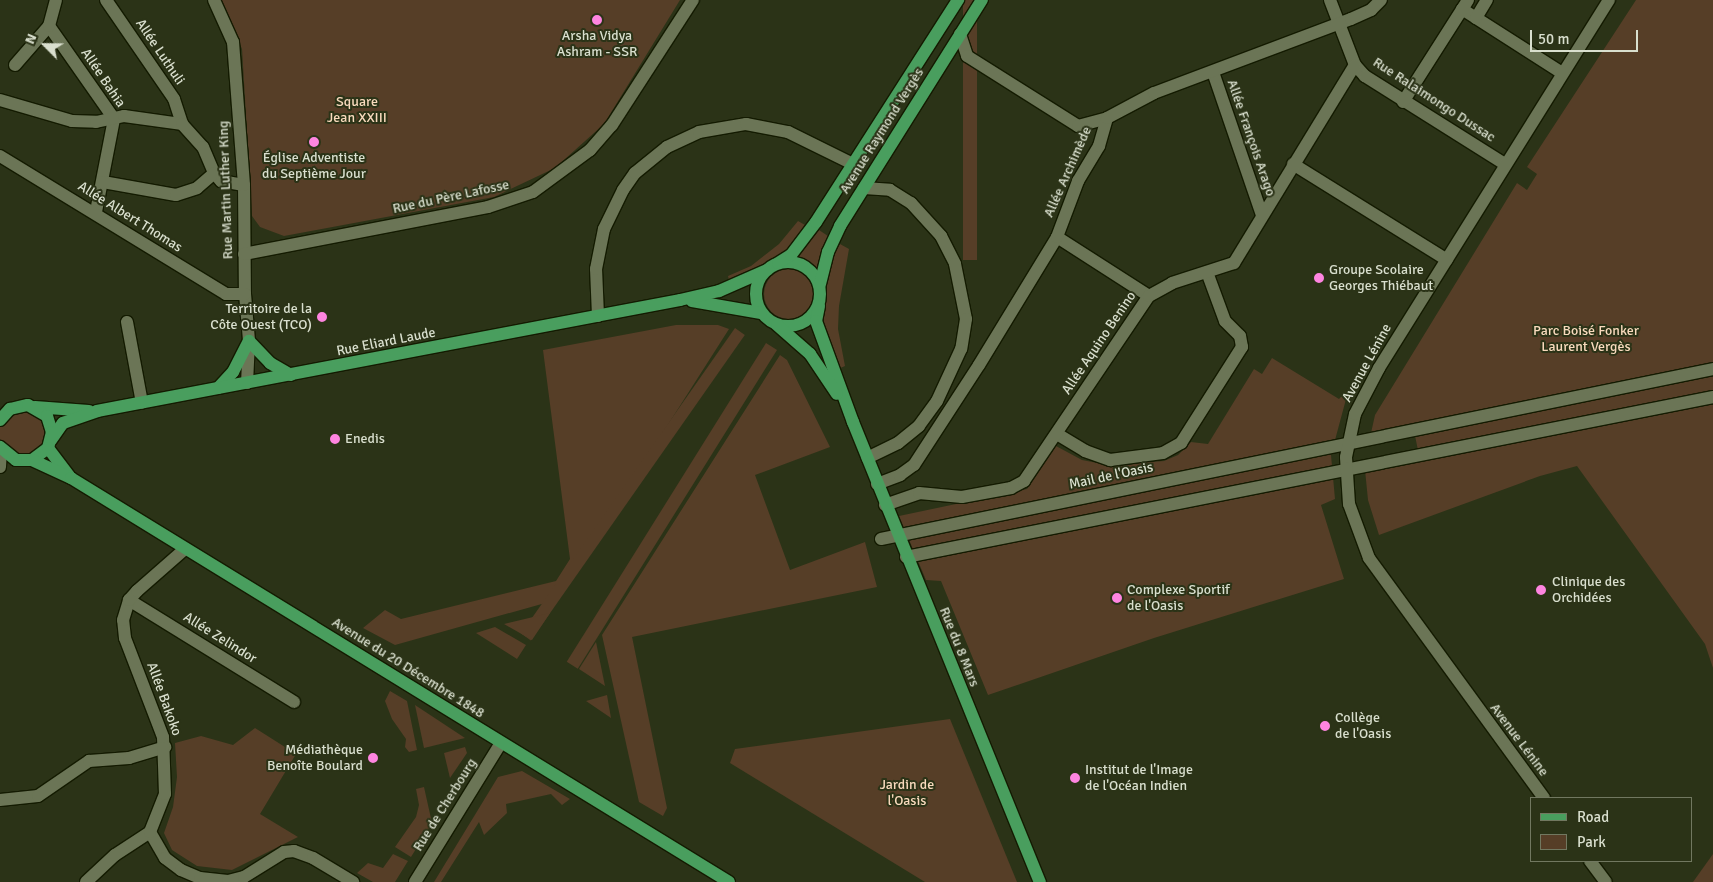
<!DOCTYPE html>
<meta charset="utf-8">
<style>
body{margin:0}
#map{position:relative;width:1713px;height:882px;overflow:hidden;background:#2b3317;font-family:Signika,sans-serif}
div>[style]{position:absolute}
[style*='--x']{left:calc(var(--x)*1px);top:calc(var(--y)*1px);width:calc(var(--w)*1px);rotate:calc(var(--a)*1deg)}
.green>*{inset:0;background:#563e27;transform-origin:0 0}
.round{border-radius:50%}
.roads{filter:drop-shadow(1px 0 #141b01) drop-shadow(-1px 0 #141b01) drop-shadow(0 1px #141b01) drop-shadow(0 -1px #141b01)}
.minor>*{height:12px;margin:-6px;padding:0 6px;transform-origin:6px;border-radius:6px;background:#6b7556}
.major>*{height:12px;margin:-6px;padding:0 6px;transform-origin:6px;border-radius:6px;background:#499e5e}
.major>.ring{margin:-6px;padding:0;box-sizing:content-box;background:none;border:12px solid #499e5e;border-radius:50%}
.dots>*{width:14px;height:14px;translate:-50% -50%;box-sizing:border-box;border:2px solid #2b3317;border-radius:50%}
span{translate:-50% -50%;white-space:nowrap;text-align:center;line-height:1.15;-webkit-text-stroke:4px #2b3317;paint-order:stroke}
.poi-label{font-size:14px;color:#d9dfce}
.left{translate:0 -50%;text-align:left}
.right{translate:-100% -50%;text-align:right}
.street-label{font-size:14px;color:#d9dfce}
.park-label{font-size:14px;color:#f9dabd}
.legend{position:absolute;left:1530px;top:797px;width:162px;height:65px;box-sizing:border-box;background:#2b3317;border:1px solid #717860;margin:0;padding:6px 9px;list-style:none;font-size:15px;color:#d9dfce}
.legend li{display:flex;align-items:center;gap:10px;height:25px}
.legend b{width:25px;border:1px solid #717860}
.north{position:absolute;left:20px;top:20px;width:50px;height:50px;-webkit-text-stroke:4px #2b3317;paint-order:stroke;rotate:293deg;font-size:14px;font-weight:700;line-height:20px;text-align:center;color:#d9dfce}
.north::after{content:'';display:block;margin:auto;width:18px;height:22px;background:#d9dfce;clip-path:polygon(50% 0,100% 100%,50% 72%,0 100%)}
.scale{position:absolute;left:1530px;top:30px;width:108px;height:22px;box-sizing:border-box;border:2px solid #d9dfce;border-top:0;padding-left:6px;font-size:15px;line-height:18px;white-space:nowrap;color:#d9dfce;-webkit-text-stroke:4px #2b3317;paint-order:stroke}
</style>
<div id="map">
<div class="green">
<i style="clip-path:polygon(221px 0,680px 0,604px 124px,555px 168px,494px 197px,284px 236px,260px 227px,252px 216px,242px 49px)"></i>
<i style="left:963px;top:0;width:14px;height:260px"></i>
<i style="clip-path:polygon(1636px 0,1713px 0,1713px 668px,1705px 644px,1577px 466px,1540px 476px,1379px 535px,1368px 500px,1365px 470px,1420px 460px,1413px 426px,1371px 433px,1375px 415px,1517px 183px,1527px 190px,1537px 174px,1527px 167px)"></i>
<i style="clip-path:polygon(798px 221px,805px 225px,789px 248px,754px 271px,729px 280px,728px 276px,751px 266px,779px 244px)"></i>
<i style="clip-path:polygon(819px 230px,828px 236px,819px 269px,798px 257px)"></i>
<i style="clip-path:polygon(840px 244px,849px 249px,839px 306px,838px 329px,845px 366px,838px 369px,821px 318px,830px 261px)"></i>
<i class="round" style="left:764px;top:269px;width:50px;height:50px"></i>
<i style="clip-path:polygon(676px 325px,718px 325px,729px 329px,556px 600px,395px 645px,363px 628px,385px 610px,401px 619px,556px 581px,570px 559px,543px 350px)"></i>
<i style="left:735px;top:328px;width:12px;height:373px;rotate:35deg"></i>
<i style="left:766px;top:343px;width:13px;height:376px;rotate:32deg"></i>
<i style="clip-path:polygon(780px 355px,787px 360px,830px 447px,755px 475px,790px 570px,865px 542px,877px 587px,632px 637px,629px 622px,667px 808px,663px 816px,639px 802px,602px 635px)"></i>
<i style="clip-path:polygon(1272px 358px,1339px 399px,1349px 388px,1331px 455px,1335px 499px,1321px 505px,1344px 579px,1154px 638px,988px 695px,941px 581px,926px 580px,899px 516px,1027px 489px,1056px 446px,1082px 460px,1108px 465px,1164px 461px,1178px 455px,1191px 442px,1208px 444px,1254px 369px,1262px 374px)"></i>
<i style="clip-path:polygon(35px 407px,52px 432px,32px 460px,0 447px,0 420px,3px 415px)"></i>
<i style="clip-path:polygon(550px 613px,532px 640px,504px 624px)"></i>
<i style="clip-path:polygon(495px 627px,526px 645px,517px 659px,476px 633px)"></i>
<i style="clip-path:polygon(596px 642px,605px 686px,579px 669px)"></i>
<i style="clip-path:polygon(390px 691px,407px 701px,417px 750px,409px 752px,405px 747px,406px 739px,392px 719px,385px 701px)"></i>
<i style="clip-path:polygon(607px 695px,611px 718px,586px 701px)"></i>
<i style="clip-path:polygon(415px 705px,465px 738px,424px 748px)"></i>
<i style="clip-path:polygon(950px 719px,1017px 882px,925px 882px,730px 763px,735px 749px)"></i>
<i style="clip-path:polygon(255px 728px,296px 754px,260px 814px,298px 837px,232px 870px,197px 866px,172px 850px,164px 833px,173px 807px,177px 777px,175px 743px,201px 736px,233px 745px)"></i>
<i style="clip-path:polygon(465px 747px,467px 753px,450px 778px,444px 753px)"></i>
<i style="clip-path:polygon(522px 771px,570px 799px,562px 805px,551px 794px,506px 804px,507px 813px,484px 835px,479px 822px,441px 882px,434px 882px,498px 777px)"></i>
<i style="clip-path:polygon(424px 787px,432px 823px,411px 857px,395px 847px,416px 817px,419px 805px,416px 789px)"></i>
<i style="clip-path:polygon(393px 854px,408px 861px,395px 882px,373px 882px,357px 873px,368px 863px,383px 868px)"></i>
<i style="clip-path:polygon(1713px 854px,1713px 882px,1693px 882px)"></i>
</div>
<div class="roads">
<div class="minor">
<i style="--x:106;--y:0;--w:120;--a:55.5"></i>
<i style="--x:174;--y:99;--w:26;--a:72"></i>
<i style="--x:214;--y:0;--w:46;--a:65.7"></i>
<i style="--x:233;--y:42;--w:143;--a:85.6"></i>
<i style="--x:244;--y:185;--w:109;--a:89.5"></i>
<i style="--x:245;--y:294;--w:47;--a:85.1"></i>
<i style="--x:249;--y:341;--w:42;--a:92.7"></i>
<i style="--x:1330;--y:0;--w:70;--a:69"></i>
<i style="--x:1355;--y:65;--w:15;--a:48"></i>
<i style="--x:1365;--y:76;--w:165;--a:32.2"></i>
<i style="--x:1462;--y:9;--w:119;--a:32.6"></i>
<i style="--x:1476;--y:18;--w:21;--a:-59"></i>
<i style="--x:49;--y:26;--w:113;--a:55"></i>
<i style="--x:114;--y:119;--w:95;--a:101"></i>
<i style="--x:960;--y:34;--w:23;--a:72"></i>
<i style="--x:967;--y:56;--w:131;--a:32.2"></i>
<i style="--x:1078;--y:126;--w:30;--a:-15"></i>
<i style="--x:15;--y:65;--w:52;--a:-48.9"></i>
<i style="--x:49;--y:26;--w:27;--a:-75"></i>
<i style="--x:1213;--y:72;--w:151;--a:71.1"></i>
<i style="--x:0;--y:100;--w:75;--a:16.3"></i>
<i style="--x:72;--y:121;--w:24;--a:2"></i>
<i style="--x:96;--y:122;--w:29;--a:-12"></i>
<i style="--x:124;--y:116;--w:59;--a:7.9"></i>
<i style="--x:182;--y:124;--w:31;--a:48"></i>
<i style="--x:203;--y:147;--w:28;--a:67"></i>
<i style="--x:214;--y:173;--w:11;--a:49"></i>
<i style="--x:221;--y:181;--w:23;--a:10"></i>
<i style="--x:1403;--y:102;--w:121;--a:-57.5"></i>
<i style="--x:0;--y:156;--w:265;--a:31.4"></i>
<i style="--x:226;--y:294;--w:19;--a:0"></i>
<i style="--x:1293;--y:164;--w:181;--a:31.9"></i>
<i style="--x:103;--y:182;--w:74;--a:10.1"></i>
<i style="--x:176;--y:195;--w:22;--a:-18"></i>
<i style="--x:197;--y:188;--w:23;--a:-41"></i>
<i style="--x:864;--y:188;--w:26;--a:4"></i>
<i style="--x:890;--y:190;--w:25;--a:32"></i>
<i style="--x:911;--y:203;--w:45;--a:47.7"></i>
<i style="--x:941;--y:236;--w:31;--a:63"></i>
<i style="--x:955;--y:264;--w:56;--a:78.7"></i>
<i style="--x:966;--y:319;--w:30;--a:99"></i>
<i style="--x:961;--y:349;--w:57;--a:114.8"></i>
<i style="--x:937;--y:401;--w:31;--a:126"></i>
<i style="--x:919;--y:426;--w:27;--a:141"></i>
<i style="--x:898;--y:443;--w:34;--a:154"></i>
<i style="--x:1057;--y:237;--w:109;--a:32.7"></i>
<i style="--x:244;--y:254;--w:248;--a:-10.9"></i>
<i style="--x:488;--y:207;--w:47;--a:-18.4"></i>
<i style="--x:533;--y:192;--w:71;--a:-36.4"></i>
<i style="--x:590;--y:150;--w:33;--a:-49"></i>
<i style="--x:612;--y:125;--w:149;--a:-57.1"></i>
<i style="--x:598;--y:316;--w:47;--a:-92.4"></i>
<i style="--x:596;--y:269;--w:41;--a:-78.7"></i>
<i style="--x:604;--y:229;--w:43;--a:-64"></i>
<i style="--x:623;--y:190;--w:21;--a:-55"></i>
<i style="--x:635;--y:173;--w:41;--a:-39.1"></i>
<i style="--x:667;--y:147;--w:35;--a:-25"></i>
<i style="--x:699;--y:132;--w:48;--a:-9.7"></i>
<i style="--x:746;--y:124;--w:43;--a:10.8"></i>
<i style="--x:788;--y:132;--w:72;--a:26.2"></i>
<i style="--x:127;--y:322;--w:82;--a:79.5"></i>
<i style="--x:1057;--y:434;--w:33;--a:31"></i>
<i style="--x:1085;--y:451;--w:27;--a:20"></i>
<i style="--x:1110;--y:460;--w:53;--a:-7.5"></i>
<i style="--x:1163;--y:453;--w:21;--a:-29"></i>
<i style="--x:1181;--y:443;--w:114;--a:-57.6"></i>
<i style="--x:1242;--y:347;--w:11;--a:-100"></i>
<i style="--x:1240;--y:336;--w:21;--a:-135"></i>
<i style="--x:1225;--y:321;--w:52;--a:-110.2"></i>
<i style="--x:0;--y:467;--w:18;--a:-87"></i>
<i style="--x:877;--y:484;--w:25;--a:-21"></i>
<i style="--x:900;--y:475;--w:17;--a:-36"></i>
<i style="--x:914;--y:465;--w:119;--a:-57"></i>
<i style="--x:979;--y:365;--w:150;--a:-58.6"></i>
<i style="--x:1057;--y:237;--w:60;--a:-69.4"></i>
<i style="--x:1078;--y:181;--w:41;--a:-59"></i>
<i style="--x:1099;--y:146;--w:29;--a:-74"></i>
<i style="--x:1107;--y:118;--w:53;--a:-28"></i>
<i style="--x:1154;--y:93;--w:210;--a:-20.6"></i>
<i style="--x:1351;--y:19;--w:22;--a:-24"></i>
<i style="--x:1371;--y:10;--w:14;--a:-45"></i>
<i style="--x:885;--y:505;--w:36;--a:-19"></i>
<i style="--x:919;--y:493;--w:43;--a:5.3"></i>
<i style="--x:962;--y:497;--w:50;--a:-10.4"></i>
<i style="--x:1011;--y:488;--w:15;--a:-28"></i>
<i style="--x:1024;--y:481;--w:223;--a:-56"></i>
<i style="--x:1149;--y:296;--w:26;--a:-29"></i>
<i style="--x:1172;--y:283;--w:65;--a:-17.9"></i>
<i style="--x:1234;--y:263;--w:232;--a:-58.6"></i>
<i style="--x:881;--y:539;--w:849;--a:-11.55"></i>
<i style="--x:906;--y:557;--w:823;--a:-11.21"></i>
<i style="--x:129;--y:600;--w:194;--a:31.7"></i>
<i style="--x:1544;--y:798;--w:297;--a:-126.1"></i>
<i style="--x:1369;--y:558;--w:58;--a:-110.3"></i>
<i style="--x:1349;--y:504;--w:47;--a:-93.7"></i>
<i style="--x:1346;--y:457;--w:44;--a:-78.2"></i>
<i style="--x:1355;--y:414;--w:52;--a:-62.4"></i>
<i style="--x:1379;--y:368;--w:434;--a:-58"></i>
<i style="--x:0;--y:800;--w:38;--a:-6"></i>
<i style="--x:38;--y:796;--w:62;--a:-34.5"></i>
<i style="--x:89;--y:761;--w:40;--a:-4.3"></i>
<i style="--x:129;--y:758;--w:38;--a:-17"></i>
<i style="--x:150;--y:832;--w:30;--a:60"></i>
<i style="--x:165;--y:858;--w:20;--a:37"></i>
<i style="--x:181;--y:870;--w:21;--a:23"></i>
<i style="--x:200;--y:878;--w:28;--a:6"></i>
<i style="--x:228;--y:881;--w:16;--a:-14"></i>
<i style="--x:244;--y:877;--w:47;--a:-32"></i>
<i style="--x:284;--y:852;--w:10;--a:-6"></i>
<i style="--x:294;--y:851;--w:20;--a:20"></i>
<i style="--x:313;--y:858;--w:47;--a:31"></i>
<i style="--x:1590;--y:861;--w:26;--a:53"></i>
<i style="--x:86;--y:882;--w:40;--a:-43"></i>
<i style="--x:115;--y:855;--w:42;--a:-33.3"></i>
<i style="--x:150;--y:832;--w:41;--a:-68.5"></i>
<i style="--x:165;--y:794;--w:57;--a:-92"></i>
<i style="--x:163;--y:737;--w:106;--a:-111"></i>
<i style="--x:125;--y:638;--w:18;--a:-96"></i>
<i style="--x:123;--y:620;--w:21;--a:-73"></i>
<i style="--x:129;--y:600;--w:12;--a:-48"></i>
<i style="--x:137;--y:591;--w:64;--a:-41.2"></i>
<i style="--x:415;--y:882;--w:163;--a:-58.3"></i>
</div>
<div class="major">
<i class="ring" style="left:756px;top:262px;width:52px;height:52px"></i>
<i style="--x:778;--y:263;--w:15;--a:-32"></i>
<i style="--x:791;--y:255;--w:41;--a:-52.9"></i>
<i style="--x:816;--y:222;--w:264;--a:-57.4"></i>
<i style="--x:820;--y:284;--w:33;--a:-76"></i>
<i style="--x:828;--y:252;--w:29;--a:-65"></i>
<i style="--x:840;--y:226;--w:267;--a:-57.9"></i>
<i style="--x:692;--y:301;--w:70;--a:9.9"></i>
<i style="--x:819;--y:306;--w:15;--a:101"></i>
<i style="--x:816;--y:321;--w:108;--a:69.9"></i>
<i style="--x:853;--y:422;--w:497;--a:67.9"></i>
<i style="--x:777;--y:325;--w:44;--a:41.3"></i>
<i style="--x:810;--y:354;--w:48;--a:56"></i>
<i style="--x:218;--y:388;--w:22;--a:-47"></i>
<i style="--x:233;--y:372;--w:35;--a:-63"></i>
<i style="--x:249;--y:341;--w:30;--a:46"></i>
<i style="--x:270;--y:363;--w:24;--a:30"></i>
<i style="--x:35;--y:407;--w:54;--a:4.2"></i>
<i style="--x:0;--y:420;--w:15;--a:-48"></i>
<i style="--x:10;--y:409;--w:18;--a:-13"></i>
<i style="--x:28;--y:405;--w:22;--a:30"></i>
<i style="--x:47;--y:416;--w:17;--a:73"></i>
<i style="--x:52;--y:432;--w:16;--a:104"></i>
<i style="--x:48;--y:448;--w:20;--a:143"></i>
<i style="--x:32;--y:460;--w:16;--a:180"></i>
<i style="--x:16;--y:460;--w:21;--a:-141"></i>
<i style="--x:51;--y:440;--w:21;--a:-55"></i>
<i style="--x:63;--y:423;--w:36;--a:-19"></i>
<i style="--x:97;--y:411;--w:593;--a:-10.78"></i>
<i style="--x:680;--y:300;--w:40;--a:-13"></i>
<i style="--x:719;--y:291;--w:52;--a:-23.6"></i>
<i style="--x:48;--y:448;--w:35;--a:53"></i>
<i style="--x:32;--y:460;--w:43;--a:24.8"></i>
<i style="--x:71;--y:478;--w:772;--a:31.55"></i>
</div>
</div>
<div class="dots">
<i style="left:597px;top:20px;background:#fe85e0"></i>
<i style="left:314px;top:142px;background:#fe85e0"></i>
<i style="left:1319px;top:278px;background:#fe85e0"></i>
<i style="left:322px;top:317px;background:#fe85e0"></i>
<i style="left:335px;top:439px;background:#fe85e0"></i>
<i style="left:1541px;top:590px;background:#fe85e0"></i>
<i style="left:1117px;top:598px;background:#fe85e0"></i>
<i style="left:1325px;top:726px;background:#fe85e0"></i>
<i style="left:373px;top:758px;background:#fe85e0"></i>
<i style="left:1075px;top:778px;background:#fe85e0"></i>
</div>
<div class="poi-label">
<span style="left:597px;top:44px">Arsha Vidya<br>Ashram - SSR</span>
<span style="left:314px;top:166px">Église Adventiste<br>du Septième Jour</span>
<span class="left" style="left:1329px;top:278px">Groupe Scolaire<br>Georges Thiébaut</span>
<span class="right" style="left:312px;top:317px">Territoire de la<br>Côte Ouest (TCO)</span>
<span class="left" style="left:345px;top:439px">Enedis</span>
<span class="left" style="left:1552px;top:590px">Clinique des<br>Orchidées</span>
<span class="left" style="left:1127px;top:598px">Complexe Sportif<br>de l'Oasis</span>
<span class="left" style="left:1335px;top:726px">Collège<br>de l'Oasis</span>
<span class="right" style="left:363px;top:758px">Médiathèque<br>Benoîte Boulard</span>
<span class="left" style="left:1085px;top:778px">Institut de l'Image<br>de l'Océan Indien</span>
</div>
<div class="street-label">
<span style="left:160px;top:52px;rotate:56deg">Allée Luthuli</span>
<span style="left:103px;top:78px;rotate:56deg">Allée Bahia</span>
<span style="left:1434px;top:100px;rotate:33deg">Rue Ralaimongo Dussac</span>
<span style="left:882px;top:131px;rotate:-58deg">Avenue Raymond Vergès</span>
<span style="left:1251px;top:138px;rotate:71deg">Allée François Arago</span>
<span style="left:1068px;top:172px;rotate:-66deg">Allée Archimède</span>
<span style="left:226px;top:190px;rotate:-92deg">Rue Martin Luther King</span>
<span style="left:451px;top:197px;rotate:-12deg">Rue du Père Lafosse</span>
<span style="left:130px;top:217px;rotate:32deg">Allée Albert Thomas</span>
<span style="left:386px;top:342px;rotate:-11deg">Rue Eliard Laude</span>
<span style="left:1099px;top:343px;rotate:-56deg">Allée Aquino Benino</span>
<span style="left:1367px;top:363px;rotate:-61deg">Avenue Lénine</span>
<span style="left:1111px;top:476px;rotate:-12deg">Mail de l'Oasis</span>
<span style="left:220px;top:638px;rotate:32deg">Allée Zelindor</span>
<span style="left:959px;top:647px;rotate:68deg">Rue du 8 Mars</span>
<span style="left:408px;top:668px;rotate:32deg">Avenue du 20 Décembre 1848</span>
<span style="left:164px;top:699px;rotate:70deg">Allée Bakoko</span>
<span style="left:1519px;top:740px;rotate:53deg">Avenue Lénine</span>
<span style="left:445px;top:805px;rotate:-58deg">Rue de Cherbourg</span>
</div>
<div class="park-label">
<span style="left:357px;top:110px">Square<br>Jean XXIII</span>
<span style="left:1586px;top:339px">Parc Boisé Fonker<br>Laurent Vergès</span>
<span style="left:907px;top:793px">Jardin de<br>l'Oasis</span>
</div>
<ul class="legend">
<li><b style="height:6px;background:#499e5e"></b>Road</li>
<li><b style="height:14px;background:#563e27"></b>Park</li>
</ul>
<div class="north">N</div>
<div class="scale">50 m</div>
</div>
